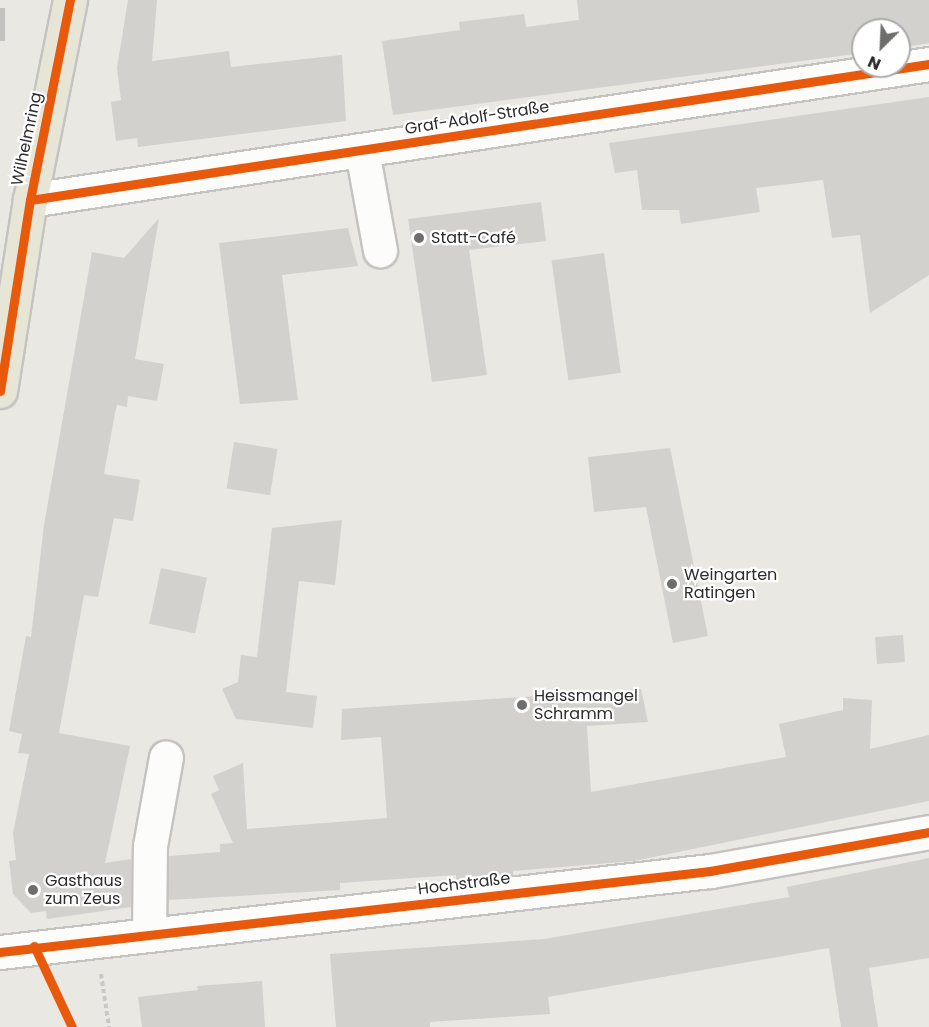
<!DOCTYPE html>
<meta charset="utf-8">
<style>
body{margin:0}
#map{position:relative;width:929px;height:1027px;overflow:hidden;background:#e9e8e3;font-family:Poppins,sans-serif}
div>[style]{position:absolute}
[style*='--x']{left:calc(var(--x)*1px);top:calc(var(--y)*1px);width:calc(var(--w)*1px);rotate:calc(var(--a)*1deg)}
.building>*{inset:0;background:#d2d1cd;transform-origin:0 0}
.minor-tunnel>*{height:33px;margin-top:-16.5px;transform-origin:0;background:repeating-linear-gradient(90deg,#c3c2be 0 33px,transparent 0 49px)}
.path>*{height:4px;margin-top:-2px;transform-origin:0;background:repeating-linear-gradient(90deg,#c8c8c7 0 4.5px,transparent 0 7.5px)}
.roads{filter:drop-shadow(2px 0 #c4c3c2) drop-shadow(-2px 0 #c4c3c2) drop-shadow(0 2px #c4c3c2) drop-shadow(0 -2px #c4c3c2)}
.minor>*{height:33px;margin:-16.5px;padding:0 16.5px;transform-origin:16.5px;border-radius:16.5px;background:#fcfcfb}
.major>*{height:33px;margin:-16.5px;padding:0 16.5px;transform-origin:16.5px;border-radius:16.5px;background:#e6e5d6}
.cycleway>*{height:9px;margin:-4.5px;padding:0 4.5px;transform-origin:4.5px;border-radius:4.5px;background:#e8590c}
.dots>*{width:16px;height:16px;translate:-50% -50%;box-sizing:border-box;border:3px solid #fff;border-radius:50%}
span{translate:-50% -50%;white-space:nowrap;text-align:center;line-height:1.15;-webkit-text-stroke:4.5px #fff;paint-order:stroke}
.street-label{font-size:16px;color:#2c2c2c}
.poi-label{font-size:16px;color:#2c2c2c}
.left{translate:0 -50%;text-align:left}
.north{position:absolute;left:851px;top:18px;width:60px;height:60px;box-sizing:border-box;background:#fff;border:2px solid #ababab;border-radius:50%;rotate:204deg;font-size:16px;font-weight:700;line-height:24px;text-align:center;color:#2c2c2c}
.north::after{content:'';display:block;margin:auto;width:21px;height:27px;background:#6e6e6c;clip-path:polygon(50% 0,100% 100%,50% 72%,0 100%)}
</style>
<div id="map">
<div class="building">
<i style="clip-path:polygon(128px 0,157px 0,152px 61px,229px 51px,231px 67px,342px 55px,346px 121px,138px 147px,137px 138px,116px 141px,111px 102px,121px 100px,117px 68px)"></i>
<i style="clip-path:polygon(577px 0,929px 0,929px 43px,899px 48px,899px 30px,863px 30px,863px 53px,393px 115px,382px 41px,460px 30px,459px 22px,524px 14px,526px 27px,579px 20px)"></i>
<i style="clip-path:polygon(929px 97px,929px 275px,870px 313px,860px 235px,832px 238px,823px 180px,756px 188px,760px 212px,681px 224px,679px 210px,642px 210px,637px 170px,615px 173px,609px 143px)"></i>
<i style="clip-path:polygon(541px 202px,546px 241px,469px 250px,487px 375px,432px 382px,408px 219px)"></i>
<i style="clip-path:polygon(159px 218px,135px 359px,164px 364px,157px 401px,128px 396px,127px 407px,117px 405px,115px 413px,104px 474px,140px 480px,133px 521px,114px 518px,98px 597px,84px 595px,59px 733px,130px 746px,105px 863px,131px 859px,131px 907px,47px 919px,46px 911px,31px 913px,13px 894px,9px 861px,16px 860px,13px 833px,29px 754px,18px 753px,22px 734px,9px 731px,26px 636px,31px 637px,44px 525px,92px 252px,124px 258px)"></i>
<i style="clip-path:polygon(348px 228px,358px 266px,282px 275px,298px 400px,240px 404px,219px 243px)"></i>
<i style="left:604px;top:253px;width:121px;height:53px;rotate:82deg"></i>
<i style="left:234px;top:442px;width:44px;height:47px;rotate:9deg"></i>
<i style="clip-path:polygon(670px 448px,708px 636px,673px 643px,646px 507px,594px 512px,588px 457px)"></i>
<i style="clip-path:polygon(342px 520px,335px 585px,299px 581px,286px 692px,317px 696px,313px 728px,236px 719px,222px 689px,238px 682px,241px 655px,257px 657px,272px 528px)"></i>
<i style="left:161px;top:568px;width:47px;height:57px;rotate:12deg"></i>
<i style="left:903px;top:635px;width:27px;height:28px;rotate:86deg"></i>
<i style="clip-path:polygon(641px 689px,648px 722px,587px 726px,591px 792px,786px 757px,779px 724px,843px 710px,843px 698px,872px 700px,870px 749px,929px 735px,929px 801px,634px 861px,513px 871px,513px 875px,464px 880px,456px 881px,456px 875px,340px 883px,340px 890px,168px 900px,169px 856px,220px 852px,220px 844px,233px 843px,211px 794px,219px 790px,213px 776px,243px 763px,247px 829px,387px 818px,381px 737px,341px 740px,342px 709px)"></i>
<i style="clip-path:polygon(929px 858px,929px 958px,869px 968px,878px 1027px,841px 1027px,829px 948px,548px 997px,550px 1014px,430px 1022px,430px 1027px,336px 1027px,330px 954px,544px 939px,789px 897px,787px 887px)"></i>
<i style="clip-path:polygon(262px 981px,265px 1027px,142px 1027px,138px 997px,198px 990px,197px 986px)"></i>
</div>
<div class="minor-tunnel">
<i style="--x:0;--y:24;--w:5;--a:0"></i>
</div>
<div class="path">
<i style="--x:101;--y:974;--w:54;--a:81.4"></i>
</div>
<div class="roads">
<div class="minor">
<i style="--x:362;--y:151;--w:101;--a:79.7"></i>
<i style="--x:30;--y:200;--w:909;--a:-8.6"></i>
<i style="--x:149;--y:935;--w:89;--a:-89.4"></i>
<i style="--x:150;--y:846;--w:90;--a:-79.8"></i>
<i style="--x:0;--y:952;--w:715;--a:-6.51"></i>
<i style="--x:710;--y:871;--w:222;--a:-10.1"></i>
</div>
<div class="major">
<i style="--x:0;--y:391;--w:193;--a:-81.1"></i>
<i style="--x:30;--y:200;--w:204;--a:-78.7"></i>
</div>
</div>
<div class="cycleway">
<i style="--x:30;--y:200;--w:909;--a:-8.6"></i>
<i style="--x:0;--y:391;--w:193;--a:-81.1"></i>
<i style="--x:30;--y:200;--w:204;--a:-78.7"></i>
<i style="--x:34;--y:946;--w:89;--a:64.9"></i>
<i style="--x:0;--y:952;--w:715;--a:-6.51"></i>
<i style="--x:710;--y:871;--w:222;--a:-10.1"></i>
</div>
<div class="dots">
<i style="left:419px;top:238px;background:#6e6e6c"></i>
<i style="left:672px;top:584px;background:#6e6e6c"></i>
<i style="left:522px;top:705px;background:#6e6e6c"></i>
<i style="left:33px;top:890px;background:#6e6e6c"></i>
</div>
<div class="street-label">
<span style="left:477px;top:118px;rotate:-9deg">Graf-Adolf-Straße</span>
<span style="left:27px;top:139px;rotate:-78deg">Wilhelmring</span>
<span style="left:464px;top:884px;rotate:-7deg">Hochstraße</span>
</div>
<div class="poi-label">
<span class="left" style="left:431px;top:238px">Statt-Café</span>
<span class="left" style="left:684px;top:584px">Weingarten<br>Ratingen</span>
<span class="left" style="left:534px;top:705px">Heissmangel<br>Schramm</span>
<span class="left" style="left:45px;top:890px">Gasthaus<br>zum Zeus</span>
</div>
<div class="north">N</div>
</div>
